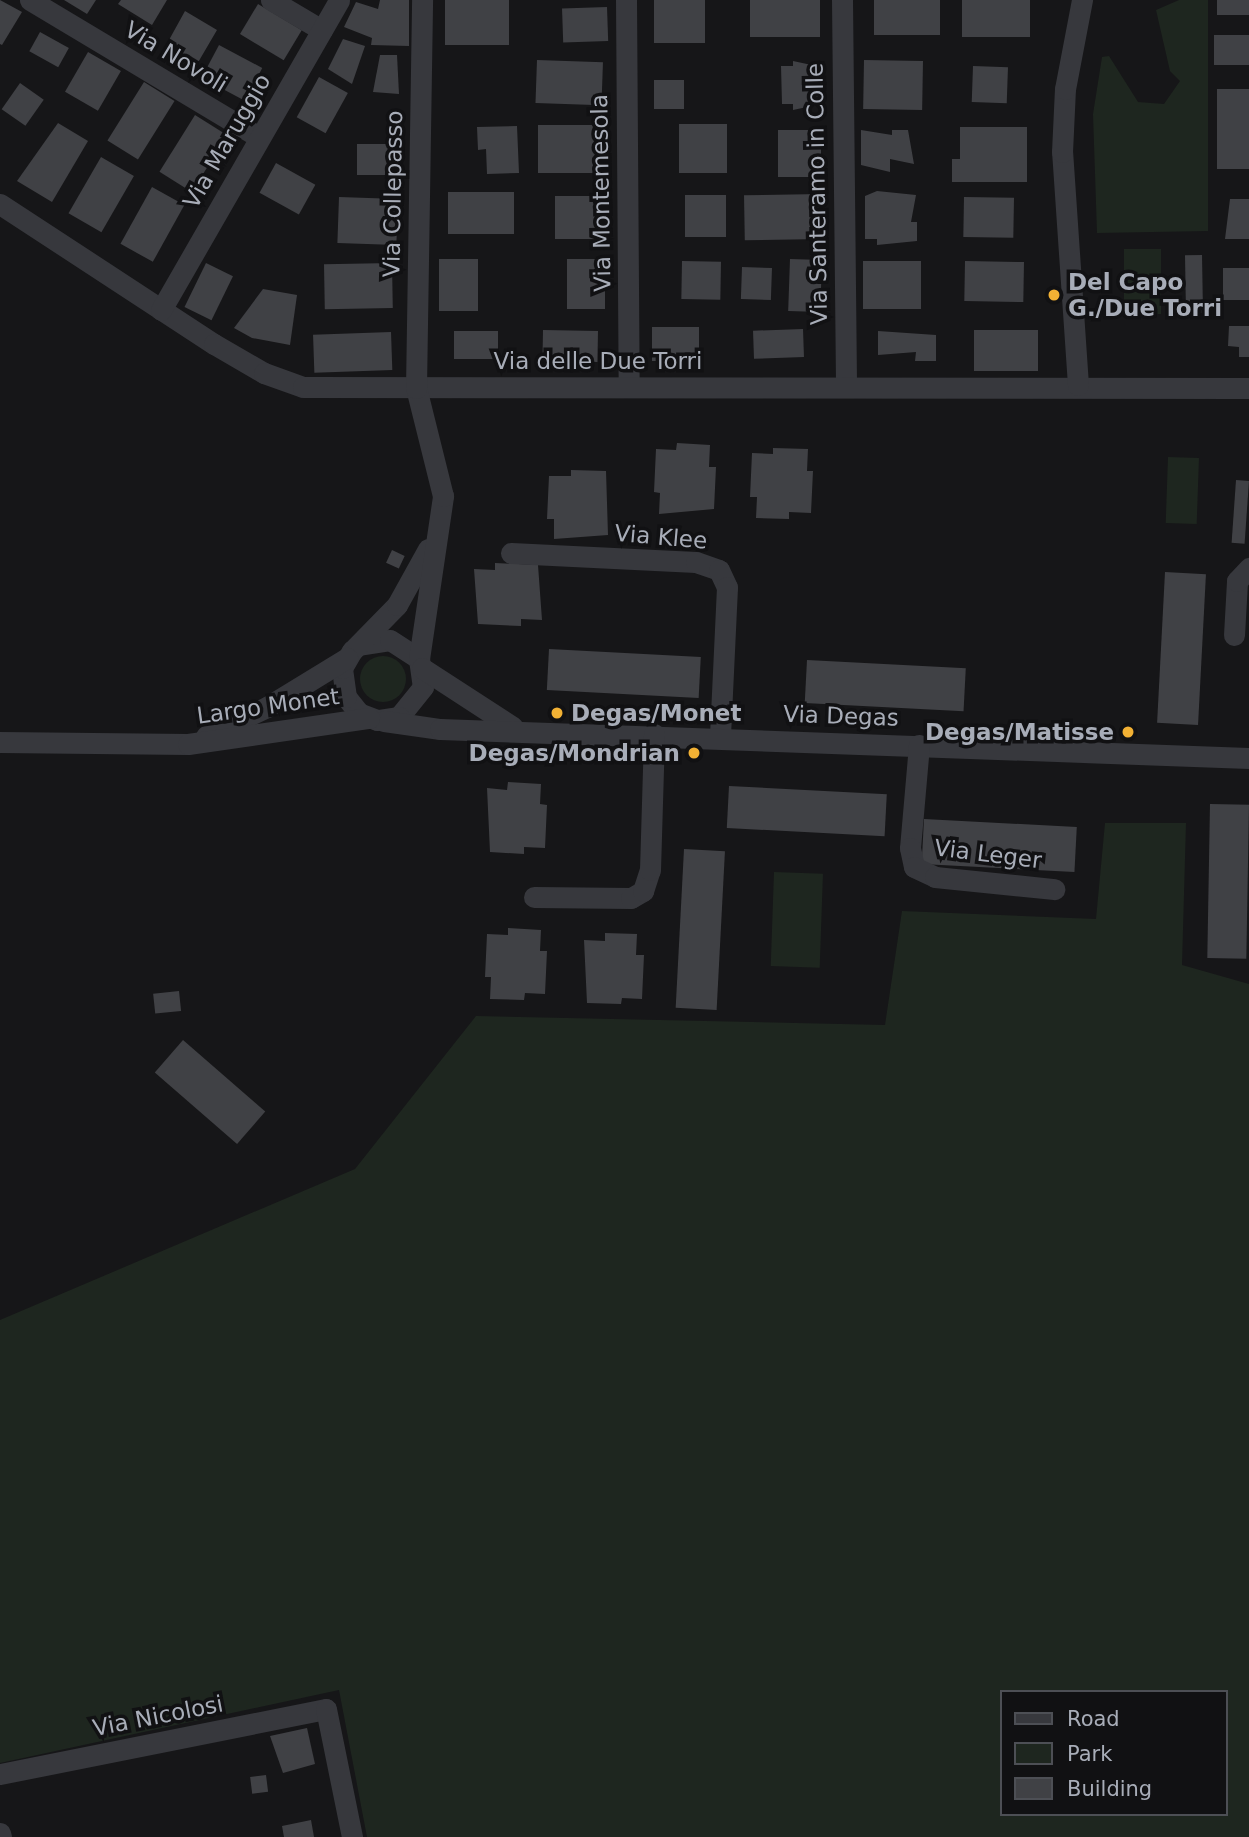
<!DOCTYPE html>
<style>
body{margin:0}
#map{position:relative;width:1249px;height:1837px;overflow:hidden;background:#161618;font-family:"DejaVu Sans",sans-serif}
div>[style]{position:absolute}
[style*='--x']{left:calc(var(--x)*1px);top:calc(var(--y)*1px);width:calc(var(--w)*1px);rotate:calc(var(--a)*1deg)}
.green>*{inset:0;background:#1e261f;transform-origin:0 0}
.round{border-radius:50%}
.building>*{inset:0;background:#404145;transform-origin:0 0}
.street>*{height:21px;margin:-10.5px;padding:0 10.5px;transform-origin:10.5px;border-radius:10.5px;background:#37383d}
.dots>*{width:19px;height:19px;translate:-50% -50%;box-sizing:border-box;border:4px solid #111113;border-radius:50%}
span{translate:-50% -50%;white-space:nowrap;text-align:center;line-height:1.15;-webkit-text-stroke:7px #111113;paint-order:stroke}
.street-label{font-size:23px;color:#a8adb8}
.poi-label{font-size:23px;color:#a8adb8;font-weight:700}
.left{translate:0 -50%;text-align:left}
.right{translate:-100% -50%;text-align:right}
.legend{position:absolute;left:1000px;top:1690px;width:228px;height:126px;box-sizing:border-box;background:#111113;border:2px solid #4d4f55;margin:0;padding:9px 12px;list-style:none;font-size:21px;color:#a8adb8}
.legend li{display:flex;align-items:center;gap:14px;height:35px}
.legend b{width:35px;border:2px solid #4d4f55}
</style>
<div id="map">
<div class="green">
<i style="clip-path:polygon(1179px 0,1208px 0,1208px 231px,1097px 233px,1093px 114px,1102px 57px,1109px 56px,1138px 102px,1164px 104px,1180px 81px,1170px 71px,1156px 10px)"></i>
<i style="left:1124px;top:249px;width:37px;height:65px"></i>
<i style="left:1168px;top:457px;width:31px;height:66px;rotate:2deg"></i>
<i class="round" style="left:360px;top:656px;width:46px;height:46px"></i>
<i style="clip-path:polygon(evenodd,1105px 823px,1186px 823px,1182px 965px,1249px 984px,1249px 1837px,367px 1837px,339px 1690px,0 1763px,0 1320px,355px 1169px,476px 1016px,885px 1025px,902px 911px,1096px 919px,1105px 823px,1002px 1692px,1226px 1692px,1226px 1814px,1002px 1814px,1002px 1692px)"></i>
<i style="left:774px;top:872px;width:49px;height:94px;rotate:2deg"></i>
</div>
<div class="building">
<i style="clip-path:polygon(0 0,22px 12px,2px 45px,0 44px)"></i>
<i style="clip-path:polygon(64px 0,96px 0,87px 14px)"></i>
<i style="clip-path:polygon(121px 0,167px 0,152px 25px,118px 4px)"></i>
<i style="clip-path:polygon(380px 0,409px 0,409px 46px,371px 45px,372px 38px,344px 27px,356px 2px,378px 9px)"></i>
<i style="left:445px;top:0;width:64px;height:45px"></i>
<i style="left:654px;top:0;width:51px;height:43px"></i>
<i style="left:750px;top:0;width:70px;height:37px"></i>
<i style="left:874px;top:0;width:66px;height:35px"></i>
<i style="left:962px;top:0;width:68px;height:37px"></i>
<i style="left:1217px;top:0;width:32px;height:15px"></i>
<i style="left:258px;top:4px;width:51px;height:35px;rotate:31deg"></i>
<i style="left:607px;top:7px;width:34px;height:45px;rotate:88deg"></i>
<i style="clip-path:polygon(185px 11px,217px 30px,193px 71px,173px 60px,181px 47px,169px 40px)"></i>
<i style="left:40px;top:32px;width:33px;height:22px;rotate:29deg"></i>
<i style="left:1214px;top:35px;width:35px;height:30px"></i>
<i style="clip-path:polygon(343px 39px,365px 46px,352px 84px,328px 69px)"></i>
<i style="left:219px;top:45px;width:49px;height:37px;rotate:28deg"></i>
<i style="left:88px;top:52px;width:38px;height:46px;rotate:30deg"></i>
<i style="clip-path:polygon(380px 55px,397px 55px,399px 94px,373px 92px)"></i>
<i style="left:537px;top:60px;width:66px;height:43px;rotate:2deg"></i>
<i style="left:864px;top:60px;width:59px;height:49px;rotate:1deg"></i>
<i style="clip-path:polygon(793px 61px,821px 67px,821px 104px,793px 110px,793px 104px,782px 104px,781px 66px,793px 66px)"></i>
<i style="left:973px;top:66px;width:35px;height:36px;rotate:2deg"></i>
<i style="left:319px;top:77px;width:33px;height:46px;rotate:29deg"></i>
<i style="left:654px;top:80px;width:30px;height:29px"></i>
<i style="left:144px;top:82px;width:36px;height:69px;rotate:32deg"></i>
<i style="left:20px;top:83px;width:29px;height:32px;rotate:35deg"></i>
<i style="left:1217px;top:89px;width:32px;height:80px"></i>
<i style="left:195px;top:115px;width:38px;height:67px;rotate:32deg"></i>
<i style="clip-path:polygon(58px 123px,88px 141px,52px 202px,17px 181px)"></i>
<i style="left:679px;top:124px;width:48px;height:49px"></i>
<i style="left:538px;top:125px;width:61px;height:48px"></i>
<i style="clip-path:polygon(517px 126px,519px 173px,487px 174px,486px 149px,478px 150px,477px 127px)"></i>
<i style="clip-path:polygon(960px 127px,1027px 127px,1027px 182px,952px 182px,952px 159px,960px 159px)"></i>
<i style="left:778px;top:130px;width:43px;height:47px"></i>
<i style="clip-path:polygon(861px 130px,892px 135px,892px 130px,908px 130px,914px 164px,890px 159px,890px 172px,861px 165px)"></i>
<i style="left:357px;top:144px;width:39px;height:31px"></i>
<i style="left:101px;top:157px;width:38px;height:65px;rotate:30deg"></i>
<i style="left:276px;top:163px;width:45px;height:34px;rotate:29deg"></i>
<i style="left:152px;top:187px;width:37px;height:65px;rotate:29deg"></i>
<i style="clip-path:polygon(877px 191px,916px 195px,911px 222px,917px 222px,917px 241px,877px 245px,877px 239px,865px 239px,865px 196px)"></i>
<i style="left:448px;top:192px;width:66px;height:42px"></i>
<i style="left:821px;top:194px;width:45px;height:77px;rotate:89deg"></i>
<i style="left:685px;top:195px;width:41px;height:42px"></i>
<i style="left:555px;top:196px;width:47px;height:43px"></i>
<i style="left:339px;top:197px;width:59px;height:46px;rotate:2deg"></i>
<i style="left:964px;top:197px;width:50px;height:40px;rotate:1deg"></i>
<i style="clip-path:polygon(1230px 199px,1249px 199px,1249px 239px,1225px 239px)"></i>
<i style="left:1202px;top:255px;width:58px;height:17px;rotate:89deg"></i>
<i style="left:439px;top:259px;width:39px;height:52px"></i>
<i style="left:605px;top:259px;width:50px;height:38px;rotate:90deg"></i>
<i style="left:790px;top:259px;width:32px;height:52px;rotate:2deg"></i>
<i style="left:682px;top:261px;width:39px;height:38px;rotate:1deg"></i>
<i style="left:863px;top:261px;width:58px;height:48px"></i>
<i style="left:965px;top:261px;width:59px;height:40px;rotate:1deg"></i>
<i style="left:206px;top:263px;width:30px;height:49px;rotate:26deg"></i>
<i style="left:392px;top:263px;width:45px;height:68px;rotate:89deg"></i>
<i style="left:742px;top:267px;width:30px;height:32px;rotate:2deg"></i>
<i style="left:1249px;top:268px;width:32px;height:26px;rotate:90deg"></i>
<i style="clip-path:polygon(263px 289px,297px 295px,290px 345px,252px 338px,234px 328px)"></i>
<i style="clip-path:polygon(1229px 326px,1249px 326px,1249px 357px,1239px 357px,1239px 347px,1228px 346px)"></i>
<i style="left:652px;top:327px;width:47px;height:34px"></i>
<i style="left:803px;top:329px;width:28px;height:50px;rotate:88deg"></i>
<i style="left:543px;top:330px;width:55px;height:31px;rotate:1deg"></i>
<i style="left:974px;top:330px;width:64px;height:41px"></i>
<i style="left:498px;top:331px;width:28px;height:44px;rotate:90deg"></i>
<i style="clip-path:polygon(878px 331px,936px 335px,936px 361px,915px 361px,916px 352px,878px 355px)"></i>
<i style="left:391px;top:332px;width:38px;height:78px;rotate:88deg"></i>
<i style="clip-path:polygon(677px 443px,710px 445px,709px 467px,716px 467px,714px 509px,659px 514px,660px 493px,654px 492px,656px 449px,676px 450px)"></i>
<i style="clip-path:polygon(773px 448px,808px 449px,807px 471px,813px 471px,811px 513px,789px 512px,789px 519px,756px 518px,757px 497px,750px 497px,752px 453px,773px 454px)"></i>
<i style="clip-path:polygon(571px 470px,606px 471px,608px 535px,554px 539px,554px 519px,547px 519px,549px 476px,571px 476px)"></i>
<i style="left:1236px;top:480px;width:13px;height:63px;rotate:4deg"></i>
<i style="left:392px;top:550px;width:14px;height:14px;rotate:25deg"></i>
<i style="clip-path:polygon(495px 563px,538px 565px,542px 620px,521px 619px,521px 626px,478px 624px,474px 569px,495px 570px)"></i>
<i style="left:1165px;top:572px;width:41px;height:151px;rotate:3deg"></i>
<i style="left:549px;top:649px;width:152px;height:41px;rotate:3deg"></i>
<i style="left:807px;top:660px;width:159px;height:43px;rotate:3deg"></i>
<i style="clip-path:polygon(508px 782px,541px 784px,540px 804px,547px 805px,545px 848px,524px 847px,524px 854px,490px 852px,487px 788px,507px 790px)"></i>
<i style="left:729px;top:786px;width:158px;height:42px;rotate:3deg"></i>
<i style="left:1210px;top:804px;width:39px;height:154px;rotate:1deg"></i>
<i style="left:924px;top:819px;width:153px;height:45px;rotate:3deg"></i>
<i style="left:684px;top:849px;width:41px;height:159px;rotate:3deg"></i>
<i style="clip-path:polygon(508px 928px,541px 930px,540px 951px,547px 951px,545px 994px,525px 993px,524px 1000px,490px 999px,491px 977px,485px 977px,487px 934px,508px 935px)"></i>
<i style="clip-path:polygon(605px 933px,637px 934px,636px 955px,644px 955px,642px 999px,622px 998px,621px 1004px,587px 1003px,584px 940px,605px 941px)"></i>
<i style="left:179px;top:991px;width:20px;height:26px;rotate:84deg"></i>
<i style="left:183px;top:1040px;width:109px;height:43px;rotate:41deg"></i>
<i style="clip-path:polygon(307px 1728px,315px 1764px,283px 1773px,270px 1736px)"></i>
<i style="left:266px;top:1775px;width:17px;height:16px;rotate:83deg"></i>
<i style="clip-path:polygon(311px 1820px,314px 1837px,284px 1837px,282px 1826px)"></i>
</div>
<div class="street">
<i style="--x:30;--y:0;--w:267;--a:30.9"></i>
<i style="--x:271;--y:0;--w:59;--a:30.5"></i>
<i style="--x:626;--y:0;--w:386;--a:89.6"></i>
<i style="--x:842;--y:0;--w:387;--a:89.4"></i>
<i style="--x:0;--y:204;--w:256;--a:33.2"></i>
<i style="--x:214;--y:344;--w:58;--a:30.1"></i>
<i style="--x:264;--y:373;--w:41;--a:19.7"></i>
<i style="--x:303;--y:387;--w:946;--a:0.06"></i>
<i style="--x:161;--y:310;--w:357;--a:-60.1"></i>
<i style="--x:1078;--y:385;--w:234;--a:-93.9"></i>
<i style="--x:1062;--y:152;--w:63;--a:-87.3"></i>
<i style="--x:1065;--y:89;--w:91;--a:-79.2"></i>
<i style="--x:511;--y:553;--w:185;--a:2.8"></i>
<i style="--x:696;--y:562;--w:24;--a:19"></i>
<i style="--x:719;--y:570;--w:19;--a:65"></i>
<i style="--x:727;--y:587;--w:151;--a:92.7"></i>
<i style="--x:1234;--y:635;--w:54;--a:-86.8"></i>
<i style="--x:1237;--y:581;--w:18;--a:-47"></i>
<i style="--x:359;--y:645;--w:31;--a:-9"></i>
<i style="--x:390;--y:640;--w:35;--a:33"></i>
<i style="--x:419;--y:659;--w:28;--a:82"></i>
<i style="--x:423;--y:687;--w:38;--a:129"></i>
<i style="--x:399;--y:717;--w:22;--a:172"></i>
<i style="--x:377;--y:720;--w:19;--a:-159"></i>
<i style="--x:359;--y:713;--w:21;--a:-129"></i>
<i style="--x:346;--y:697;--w:29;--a:-98"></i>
<i style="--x:342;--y:668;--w:20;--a:-60"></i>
<i style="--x:352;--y:651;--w:64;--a:-45.6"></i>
<i style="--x:397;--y:605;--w:64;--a:-61"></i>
<i style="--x:419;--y:659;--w:165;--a:-81.6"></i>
<i style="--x:443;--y:496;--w:111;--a:-104"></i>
<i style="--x:416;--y:388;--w:388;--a:-89.1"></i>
<i style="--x:422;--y:668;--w:108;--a:33"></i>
<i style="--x:384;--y:721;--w:57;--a:8.1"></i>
<i style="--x:440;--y:729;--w:810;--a:2.05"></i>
<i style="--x:206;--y:736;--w:68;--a:-25.4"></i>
<i style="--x:267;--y:707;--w:94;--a:-31.5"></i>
<i style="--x:0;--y:742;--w:188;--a:0.6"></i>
<i style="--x:188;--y:744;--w:183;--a:-8.2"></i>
<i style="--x:919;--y:745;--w:103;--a:95"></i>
<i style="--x:910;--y:848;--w:19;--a:78"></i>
<i style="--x:914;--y:867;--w:23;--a:25"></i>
<i style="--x:935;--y:877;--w:120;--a:5.8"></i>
<i style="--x:534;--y:897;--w:97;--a:0.6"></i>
<i style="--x:631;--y:898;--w:14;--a:-30"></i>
<i style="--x:643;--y:891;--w:22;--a:-72"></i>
<i style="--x:650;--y:870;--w:136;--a:-88.3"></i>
<i style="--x:0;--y:1774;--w:332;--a:-11.3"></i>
<i style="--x:326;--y:1709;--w:131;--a:78.5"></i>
<i style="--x:0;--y:1833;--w:4;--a:76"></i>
</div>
<div class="dots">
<i style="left:1054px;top:295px;background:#f2b134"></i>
<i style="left:557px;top:713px;background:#f2b134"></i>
<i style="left:1128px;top:732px;background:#f2b134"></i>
<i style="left:694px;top:753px;background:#f2b134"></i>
</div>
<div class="street-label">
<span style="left:176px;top:57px;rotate:31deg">Via Novoli</span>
<span style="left:227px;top:141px;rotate:-60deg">Via Maruggio</span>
<span style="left:601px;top:193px;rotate:-91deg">Via Montemesola</span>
<span style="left:393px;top:194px;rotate:-89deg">Via Collepasso</span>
<span style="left:817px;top:194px;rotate:-91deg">Via Santeramo in Colle</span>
<span style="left:598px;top:361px">Via delle Due Torri</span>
<span style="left:661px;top:537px;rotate:5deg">Via Klee</span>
<span style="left:268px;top:706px;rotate:-8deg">Largo Monet</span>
<span style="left:841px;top:716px;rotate:2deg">Via Degas</span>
<span style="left:988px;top:854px;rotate:7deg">Via Leger</span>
<span style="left:158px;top:1716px;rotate:-11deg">Via Nicolosi</span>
</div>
<div class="poi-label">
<span class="left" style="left:1068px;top:295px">Del Capo<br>G./Due Torri</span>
<span class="left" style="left:571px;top:713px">Degas/Monet</span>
<span class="right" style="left:1114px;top:732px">Degas/Matisse</span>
<span class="right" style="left:680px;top:753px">Degas/Mondrian</span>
</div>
<ul class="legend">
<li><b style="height:9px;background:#37383d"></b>Road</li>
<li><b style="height:19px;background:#1e261f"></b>Park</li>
<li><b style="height:19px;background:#404145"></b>Building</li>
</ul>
</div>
